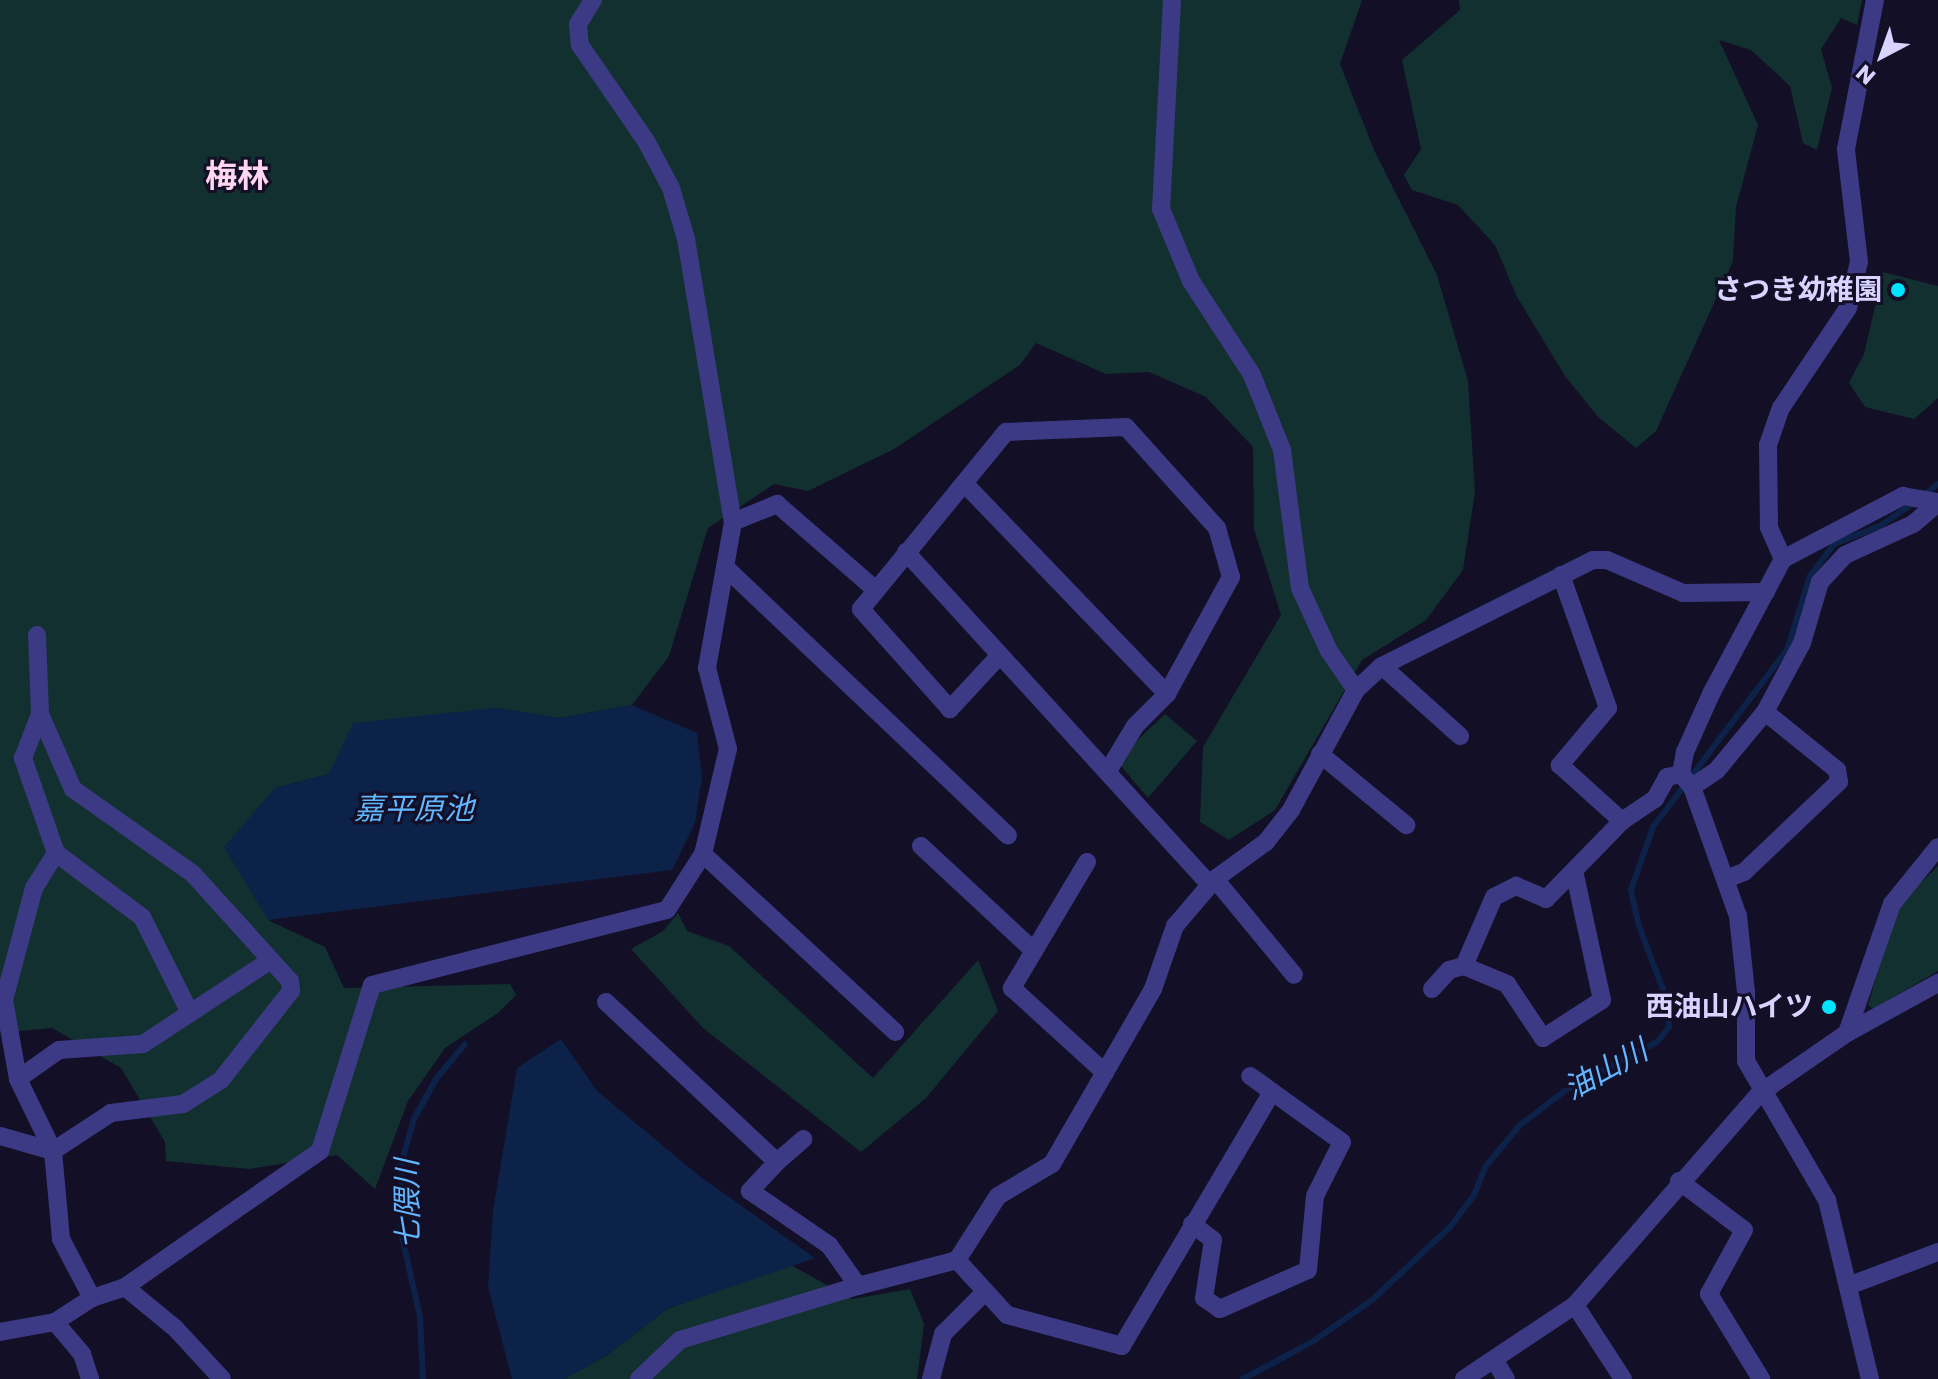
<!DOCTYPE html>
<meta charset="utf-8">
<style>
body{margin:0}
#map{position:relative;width:1938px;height:1379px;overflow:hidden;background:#130f26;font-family:Poppins,"Noto Sans JP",sans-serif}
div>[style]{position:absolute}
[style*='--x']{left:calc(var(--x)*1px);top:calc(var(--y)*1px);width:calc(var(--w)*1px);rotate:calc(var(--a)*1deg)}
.green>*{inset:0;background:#12302f}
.water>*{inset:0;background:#0c2248}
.stream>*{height:6px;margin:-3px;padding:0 3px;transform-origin:3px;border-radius:3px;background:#0c2248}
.minor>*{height:18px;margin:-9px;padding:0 9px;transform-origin:9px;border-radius:9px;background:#3d3a85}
.dots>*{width:22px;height:22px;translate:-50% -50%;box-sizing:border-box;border:4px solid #130f26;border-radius:50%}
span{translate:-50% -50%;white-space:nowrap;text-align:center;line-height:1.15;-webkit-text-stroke:6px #130f26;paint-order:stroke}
.poi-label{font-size:28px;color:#d9d4ff;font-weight:700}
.right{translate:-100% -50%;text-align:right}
.water-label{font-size:30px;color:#62b6ff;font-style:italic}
.quarter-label{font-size:32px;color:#ffd6f0;font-weight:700}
.north{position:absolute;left:1842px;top:16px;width:80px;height:80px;-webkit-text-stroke:6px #130f26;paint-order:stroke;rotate:221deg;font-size:22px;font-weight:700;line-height:32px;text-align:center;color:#d9d4ff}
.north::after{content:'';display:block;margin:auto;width:28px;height:36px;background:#d9d4ff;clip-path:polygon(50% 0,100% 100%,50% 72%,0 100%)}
</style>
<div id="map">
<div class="green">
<i style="clip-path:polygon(0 0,1362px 0,1340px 64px,1374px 150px,1437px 275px,1468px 381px,1475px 492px,1463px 570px,1426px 620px,1362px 660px,1275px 810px,1229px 840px,1200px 822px,1203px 747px,1281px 615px,1254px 529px,1253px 447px,1206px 397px,1149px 372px,1106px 374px,1036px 343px,1020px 365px,894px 449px,808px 491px,774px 484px,708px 528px,669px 656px,632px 705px,560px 718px,495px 708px,329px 774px,275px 788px,268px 920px,325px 947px,344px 988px,510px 984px,516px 995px,498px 1013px,445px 1048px,408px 1101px,375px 1189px,337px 1155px,249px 1169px,166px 1161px,165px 1142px,121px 1068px,52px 1028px,0 1033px)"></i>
<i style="clip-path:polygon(1459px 0,1862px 0,1857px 25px,1841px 18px,1821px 49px,1832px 88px,1817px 150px,1803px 143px,1790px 86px,1751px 50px,1719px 40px,1758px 125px,1736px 207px,1733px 261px,1656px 431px,1636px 448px,1598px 417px,1565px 376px,1517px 297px,1495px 245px,1458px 205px,1412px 190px,1404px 175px,1421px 149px,1402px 60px,1460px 10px)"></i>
<i style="clip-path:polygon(1883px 272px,1938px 286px,1938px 398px,1914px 419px,1865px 407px,1849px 383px,1864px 354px)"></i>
<i style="clip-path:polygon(1165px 714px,1197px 741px,1148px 798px,1116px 760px)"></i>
<i style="clip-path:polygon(1938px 866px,1938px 971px,1873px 1009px,1868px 1005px,1898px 904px)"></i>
<i style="clip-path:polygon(678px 913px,687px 931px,729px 946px,873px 1078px,978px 960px,998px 1011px,926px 1098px,861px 1152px,703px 1028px,631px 949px,663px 931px)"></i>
<i style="clip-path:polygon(791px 1265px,852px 1299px,910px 1289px,924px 1324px,917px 1379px,564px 1379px,606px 1356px,667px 1309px)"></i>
</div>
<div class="water">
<i style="clip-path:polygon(632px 705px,697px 733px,702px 777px,695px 823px,672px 870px,268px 920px,224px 847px,275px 788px,329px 774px,353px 723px,495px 708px,560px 718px)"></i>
<i style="clip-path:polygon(561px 1039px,597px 1091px,698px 1175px,815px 1258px,667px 1309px,606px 1356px,564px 1379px,512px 1379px,488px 1287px,493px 1210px,517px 1068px)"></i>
</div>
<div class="stream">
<i style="--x:1924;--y:495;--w:18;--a:-38"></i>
<i style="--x:423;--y:1379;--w:62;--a:-92.8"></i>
<i style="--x:420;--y:1317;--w:87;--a:-102.6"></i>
<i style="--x:401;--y:1232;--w:71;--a:-89.2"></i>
<i style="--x:402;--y:1161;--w:44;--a:-74.1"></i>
<i style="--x:414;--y:1119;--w:46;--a:-61.2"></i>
<i style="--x:436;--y:1079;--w:45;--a:-50.4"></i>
<i style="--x:1243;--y:1379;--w:78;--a:-28.2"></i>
<i style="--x:1312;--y:1342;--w:73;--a:-35"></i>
<i style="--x:1372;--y:1300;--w:107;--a:-43.1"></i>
<i style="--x:1450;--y:1227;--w:40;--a:-53"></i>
<i style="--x:1474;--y:1195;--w:31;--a:-68"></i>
<i style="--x:1486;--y:1166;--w:53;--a:-50.3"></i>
<i style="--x:1520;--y:1125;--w:59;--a:-37.5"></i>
<i style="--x:1567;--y:1089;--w:102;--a:-27.6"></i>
<i style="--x:1657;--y:1042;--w:19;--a:-51"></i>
<i style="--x:1669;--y:1027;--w:27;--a:-94"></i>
<i style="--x:1667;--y:1000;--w:79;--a:-110.7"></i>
<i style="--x:1639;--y:926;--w:37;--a:-103"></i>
<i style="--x:1631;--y:890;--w:67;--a:-70.8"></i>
<i style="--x:1653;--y:827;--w:222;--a:-52.9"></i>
<i style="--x:1787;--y:650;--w:77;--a:-72.7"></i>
<i style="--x:1810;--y:576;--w:40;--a:-53"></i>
<i style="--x:1834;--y:544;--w:49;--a:-21.4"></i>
<i style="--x:1880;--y:526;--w:42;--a:-34.4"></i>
</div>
<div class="minor">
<i style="--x:593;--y:0;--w:28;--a:122"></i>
<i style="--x:578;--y:24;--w:21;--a:85"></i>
<i style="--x:580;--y:45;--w:116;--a:55.5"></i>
<i style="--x:646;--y:141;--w:53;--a:62"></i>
<i style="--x:671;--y:188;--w:53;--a:73.6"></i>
<i style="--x:686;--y:239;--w:287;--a:80.6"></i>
<i style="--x:1172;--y:0;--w:209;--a:93"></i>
<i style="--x:1161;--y:209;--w:78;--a:67.4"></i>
<i style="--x:1191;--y:281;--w:112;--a:57"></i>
<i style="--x:1252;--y:375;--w:81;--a:68.2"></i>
<i style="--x:1282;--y:450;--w:139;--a:82.6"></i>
<i style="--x:1300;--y:588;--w:69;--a:65.3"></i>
<i style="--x:1329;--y:651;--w:47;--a:55.3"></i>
<i style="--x:964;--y:483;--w:293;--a:46.1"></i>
<i style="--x:906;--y:552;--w:451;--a:47.6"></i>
<i style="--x:1783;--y:559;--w:35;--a:-114"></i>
<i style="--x:1769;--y:527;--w:82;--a:-90.7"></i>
<i style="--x:1768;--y:445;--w:39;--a:-71"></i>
<i style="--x:1781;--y:408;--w:120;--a:-56.2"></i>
<i style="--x:1848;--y:308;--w:47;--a:-76.6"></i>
<i style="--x:1859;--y:262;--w:114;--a:-96.6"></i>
<i style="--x:1846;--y:149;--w:152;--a:-79"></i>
<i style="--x:725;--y:567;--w:390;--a:43.5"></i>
<i style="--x:1561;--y:575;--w:141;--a:70.5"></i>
<i style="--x:1608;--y:708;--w:75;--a:130.1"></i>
<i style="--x:1560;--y:765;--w:84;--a:42.1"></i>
<i style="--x:37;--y:635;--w:79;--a:87.8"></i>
<i style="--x:40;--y:714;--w:82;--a:66.3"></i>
<i style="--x:73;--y:789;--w:147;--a:35.3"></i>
<i style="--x:193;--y:874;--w:144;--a:47.8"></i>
<i style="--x:290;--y:981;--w:10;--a:84"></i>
<i style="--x:291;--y:991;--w:113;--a:128.2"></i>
<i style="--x:221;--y:1080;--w:45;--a:147.7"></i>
<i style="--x:183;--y:1104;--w:73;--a:172.9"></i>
<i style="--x:111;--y:1113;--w:69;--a:146.8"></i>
<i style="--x:53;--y:1151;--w:88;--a:84.8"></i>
<i style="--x:61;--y:1239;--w:67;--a:62.3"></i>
<i style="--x:1000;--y:655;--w:74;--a:132.8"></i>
<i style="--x:950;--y:709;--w:134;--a:-131.7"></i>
<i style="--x:861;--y:609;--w:229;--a:-50.7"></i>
<i style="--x:1006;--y:432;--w:120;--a:-2.4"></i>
<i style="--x:1126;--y:427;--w:136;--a:48"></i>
<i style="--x:1217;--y:528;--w:51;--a:74.1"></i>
<i style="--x:1231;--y:577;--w:133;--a:118.7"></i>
<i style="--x:1167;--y:694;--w:45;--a:135"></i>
<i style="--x:1135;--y:726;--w:52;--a:121"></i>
<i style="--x:1382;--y:666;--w:105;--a:41.9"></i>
<i style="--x:1320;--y:754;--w:112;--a:39.5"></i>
<i style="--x:1681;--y:774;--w:17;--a:50"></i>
<i style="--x:1692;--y:787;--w:137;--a:70.4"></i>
<i style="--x:1738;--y:916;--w:76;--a:84"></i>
<i style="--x:1746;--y:992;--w:69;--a:90"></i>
<i style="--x:1746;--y:1061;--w:161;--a:59.8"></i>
<i style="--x:1827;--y:1200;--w:184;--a:76.5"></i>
<i style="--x:1681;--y:774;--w:22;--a:-80"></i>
<i style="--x:1685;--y:752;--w:66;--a:-65.8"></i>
<i style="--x:1712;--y:692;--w:151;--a:-61.9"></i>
<i style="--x:1783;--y:559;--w:136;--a:-27.7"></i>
<i style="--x:1903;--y:496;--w:36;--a:10"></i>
<i style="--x:1692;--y:787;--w:30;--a:-34"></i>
<i style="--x:1717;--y:770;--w:75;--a:-50.4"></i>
<i style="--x:1765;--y:712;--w:78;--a:-61.8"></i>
<i style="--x:1802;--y:643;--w:64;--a:-73.6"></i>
<i style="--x:1820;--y:582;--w:37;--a:-47"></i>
<i style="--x:1845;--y:555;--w:75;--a:-24.5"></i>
<i style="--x:1913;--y:524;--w:33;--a:-40"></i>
<i style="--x:921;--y:846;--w:154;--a:42.9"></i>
<i style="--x:56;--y:853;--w:107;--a:36.7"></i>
<i style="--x:142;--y:917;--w:107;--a:63.4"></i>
<i style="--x:703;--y:854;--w:262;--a:42.8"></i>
<i style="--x:1087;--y:862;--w:147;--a:120.8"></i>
<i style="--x:1012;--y:988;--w:126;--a:42.4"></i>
<i style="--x:1215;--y:879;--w:124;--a:50.5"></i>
<i style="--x:1726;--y:879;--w:19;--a:-21"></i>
<i style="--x:1744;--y:872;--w:131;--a:-43.5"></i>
<i style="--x:1839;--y:782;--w:12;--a:-99"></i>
<i style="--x:1837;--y:770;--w:92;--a:-141.1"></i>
<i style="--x:1464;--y:966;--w:75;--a:-66.5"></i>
<i style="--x:1494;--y:897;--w:25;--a:-27"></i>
<i style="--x:1516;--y:886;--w:33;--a:23"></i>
<i style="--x:1546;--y:899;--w:109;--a:-45.7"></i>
<i style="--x:1622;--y:821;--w:40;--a:-34"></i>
<i style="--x:1655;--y:799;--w:25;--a:-61"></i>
<i style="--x:1667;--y:777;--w:14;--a:-12"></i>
<i style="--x:1432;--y:989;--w:25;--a:-48"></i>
<i style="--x:1449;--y:970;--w:16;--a:-15"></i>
<i style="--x:1464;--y:966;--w:47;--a:22.7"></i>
<i style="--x:1507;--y:984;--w:65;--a:56.3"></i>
<i style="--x:1543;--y:1038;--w:70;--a:-32.8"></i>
<i style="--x:1602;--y:1000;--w:128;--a:-102.2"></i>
<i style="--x:606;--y:1002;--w:234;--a:43.1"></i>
<i style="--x:777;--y:1162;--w:40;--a:133"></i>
<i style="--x:750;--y:1191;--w:96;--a:34.4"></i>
<i style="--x:829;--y:1245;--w:50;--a:54.7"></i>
<i style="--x:858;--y:1286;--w:102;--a:-14.7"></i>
<i style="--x:1847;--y:1033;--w:137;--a:-70.8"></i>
<i style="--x:1892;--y:904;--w:73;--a:-51.1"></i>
<i style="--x:18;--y:1079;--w:50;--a:-35.3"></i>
<i style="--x:59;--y:1050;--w:84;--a:-4.1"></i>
<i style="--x:143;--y:1044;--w:149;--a:-33.3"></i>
<i style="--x:1272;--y:1092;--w:295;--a:120.6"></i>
<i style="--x:1122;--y:1346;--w:119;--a:-164.9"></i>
<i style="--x:1007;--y:1315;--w:74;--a:-132.3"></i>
<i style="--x:957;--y:1260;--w:76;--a:-57.4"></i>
<i style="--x:998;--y:1196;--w:63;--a:-30.7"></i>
<i style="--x:1052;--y:1164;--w:202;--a:-60"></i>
<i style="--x:1153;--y:989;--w:67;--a:-70.8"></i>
<i style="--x:1175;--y:926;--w:62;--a:-49.6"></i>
<i style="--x:1215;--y:879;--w:63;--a:-36"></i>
<i style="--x:1266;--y:842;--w:41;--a:-52"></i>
<i style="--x:1291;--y:810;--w:136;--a:-61.6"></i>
<i style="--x:1356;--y:690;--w:35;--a:-43"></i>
<i style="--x:1382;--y:666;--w:236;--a:-26.7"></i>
<i style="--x:1593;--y:560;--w:14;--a:0"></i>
<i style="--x:1607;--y:560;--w:83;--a:23.5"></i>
<i style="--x:1683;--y:593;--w:83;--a:-0.7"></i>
<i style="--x:0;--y:1136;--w:55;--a:15.8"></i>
<i style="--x:53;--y:1151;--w:80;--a:-115.9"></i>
<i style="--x:18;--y:1079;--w:80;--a:-100"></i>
<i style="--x:4;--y:1000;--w:116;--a:-75"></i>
<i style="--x:34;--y:888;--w:41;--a:-57.8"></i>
<i style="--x:56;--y:853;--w:101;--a:-109.2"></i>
<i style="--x:23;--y:758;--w:47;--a:-68.9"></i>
<i style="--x:777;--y:1162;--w:35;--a:-41"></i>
<i style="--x:1679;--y:1181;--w:81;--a:37"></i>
<i style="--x:1744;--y:1230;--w:73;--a:118.7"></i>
<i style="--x:1709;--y:1294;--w:100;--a:58.5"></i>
<i style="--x:1192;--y:1224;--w:26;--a:37"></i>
<i style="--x:1213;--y:1240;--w:59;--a:98.8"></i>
<i style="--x:1204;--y:1298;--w:19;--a:35"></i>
<i style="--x:1220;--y:1309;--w:96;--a:-23.9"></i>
<i style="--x:1308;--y:1270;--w:74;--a:-84.6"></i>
<i style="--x:1315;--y:1196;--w:60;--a:-63.4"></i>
<i style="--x:1342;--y:1142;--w:113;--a:-144.3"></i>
<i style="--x:1848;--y:1286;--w:96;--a:-20.7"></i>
<i style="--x:125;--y:1287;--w:65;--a:39.4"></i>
<i style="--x:175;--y:1328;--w:69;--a:47.3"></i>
<i style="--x:1575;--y:1305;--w:88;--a:57"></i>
<i style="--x:55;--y:1322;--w:42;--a:49.8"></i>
<i style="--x:82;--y:1354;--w:26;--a:72"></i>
<i style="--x:0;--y:1332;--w:56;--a:-10.3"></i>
<i style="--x:55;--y:1322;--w:44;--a:-33"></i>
<i style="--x:92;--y:1298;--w:35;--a:-18"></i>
<i style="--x:125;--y:1287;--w:238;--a:-34.9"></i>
<i style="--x:320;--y:1151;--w:174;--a:-72.6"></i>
<i style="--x:372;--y:985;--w:304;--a:-14.3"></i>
<i style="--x:667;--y:910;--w:67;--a:-57.3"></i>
<i style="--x:703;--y:854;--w:108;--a:-76.6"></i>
<i style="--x:728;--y:749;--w:84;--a:-104.5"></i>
<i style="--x:707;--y:668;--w:148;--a:-79.9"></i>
<i style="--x:733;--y:522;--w:48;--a:-22.2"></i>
<i style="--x:777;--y:504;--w:131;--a:41"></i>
<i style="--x:1495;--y:1361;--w:21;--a:59"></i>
<i style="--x:639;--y:1379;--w:57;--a:-43.6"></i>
<i style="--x:680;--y:1340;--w:186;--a:-16.9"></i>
<i style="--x:931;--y:1379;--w:47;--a:-75.1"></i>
<i style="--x:943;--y:1334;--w:57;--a:-45"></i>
<i style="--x:1464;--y:1379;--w:133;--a:-33.7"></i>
<i style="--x:1575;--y:1305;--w:281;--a:-48.9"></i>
<i style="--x:1760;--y:1093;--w:106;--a:-34.6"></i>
<i style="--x:1847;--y:1033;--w:104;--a:-28.8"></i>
</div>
<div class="dots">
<i style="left:1898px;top:290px;background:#00e5ff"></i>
<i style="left:1829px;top:1007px;background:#00e5ff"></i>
</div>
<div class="poi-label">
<span class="right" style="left:1882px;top:290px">さつき幼稚園</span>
<span class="right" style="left:1813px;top:1007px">西油山ハイツ</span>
</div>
<div class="water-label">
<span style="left:414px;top:809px">嘉平原池</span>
<span style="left:1606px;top:1070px;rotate:-29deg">油山川</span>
<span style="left:408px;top:1204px;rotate:-91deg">七隈川</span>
</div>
<div class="quarter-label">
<span style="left:237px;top:176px">梅林</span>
</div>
<div class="north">N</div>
</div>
